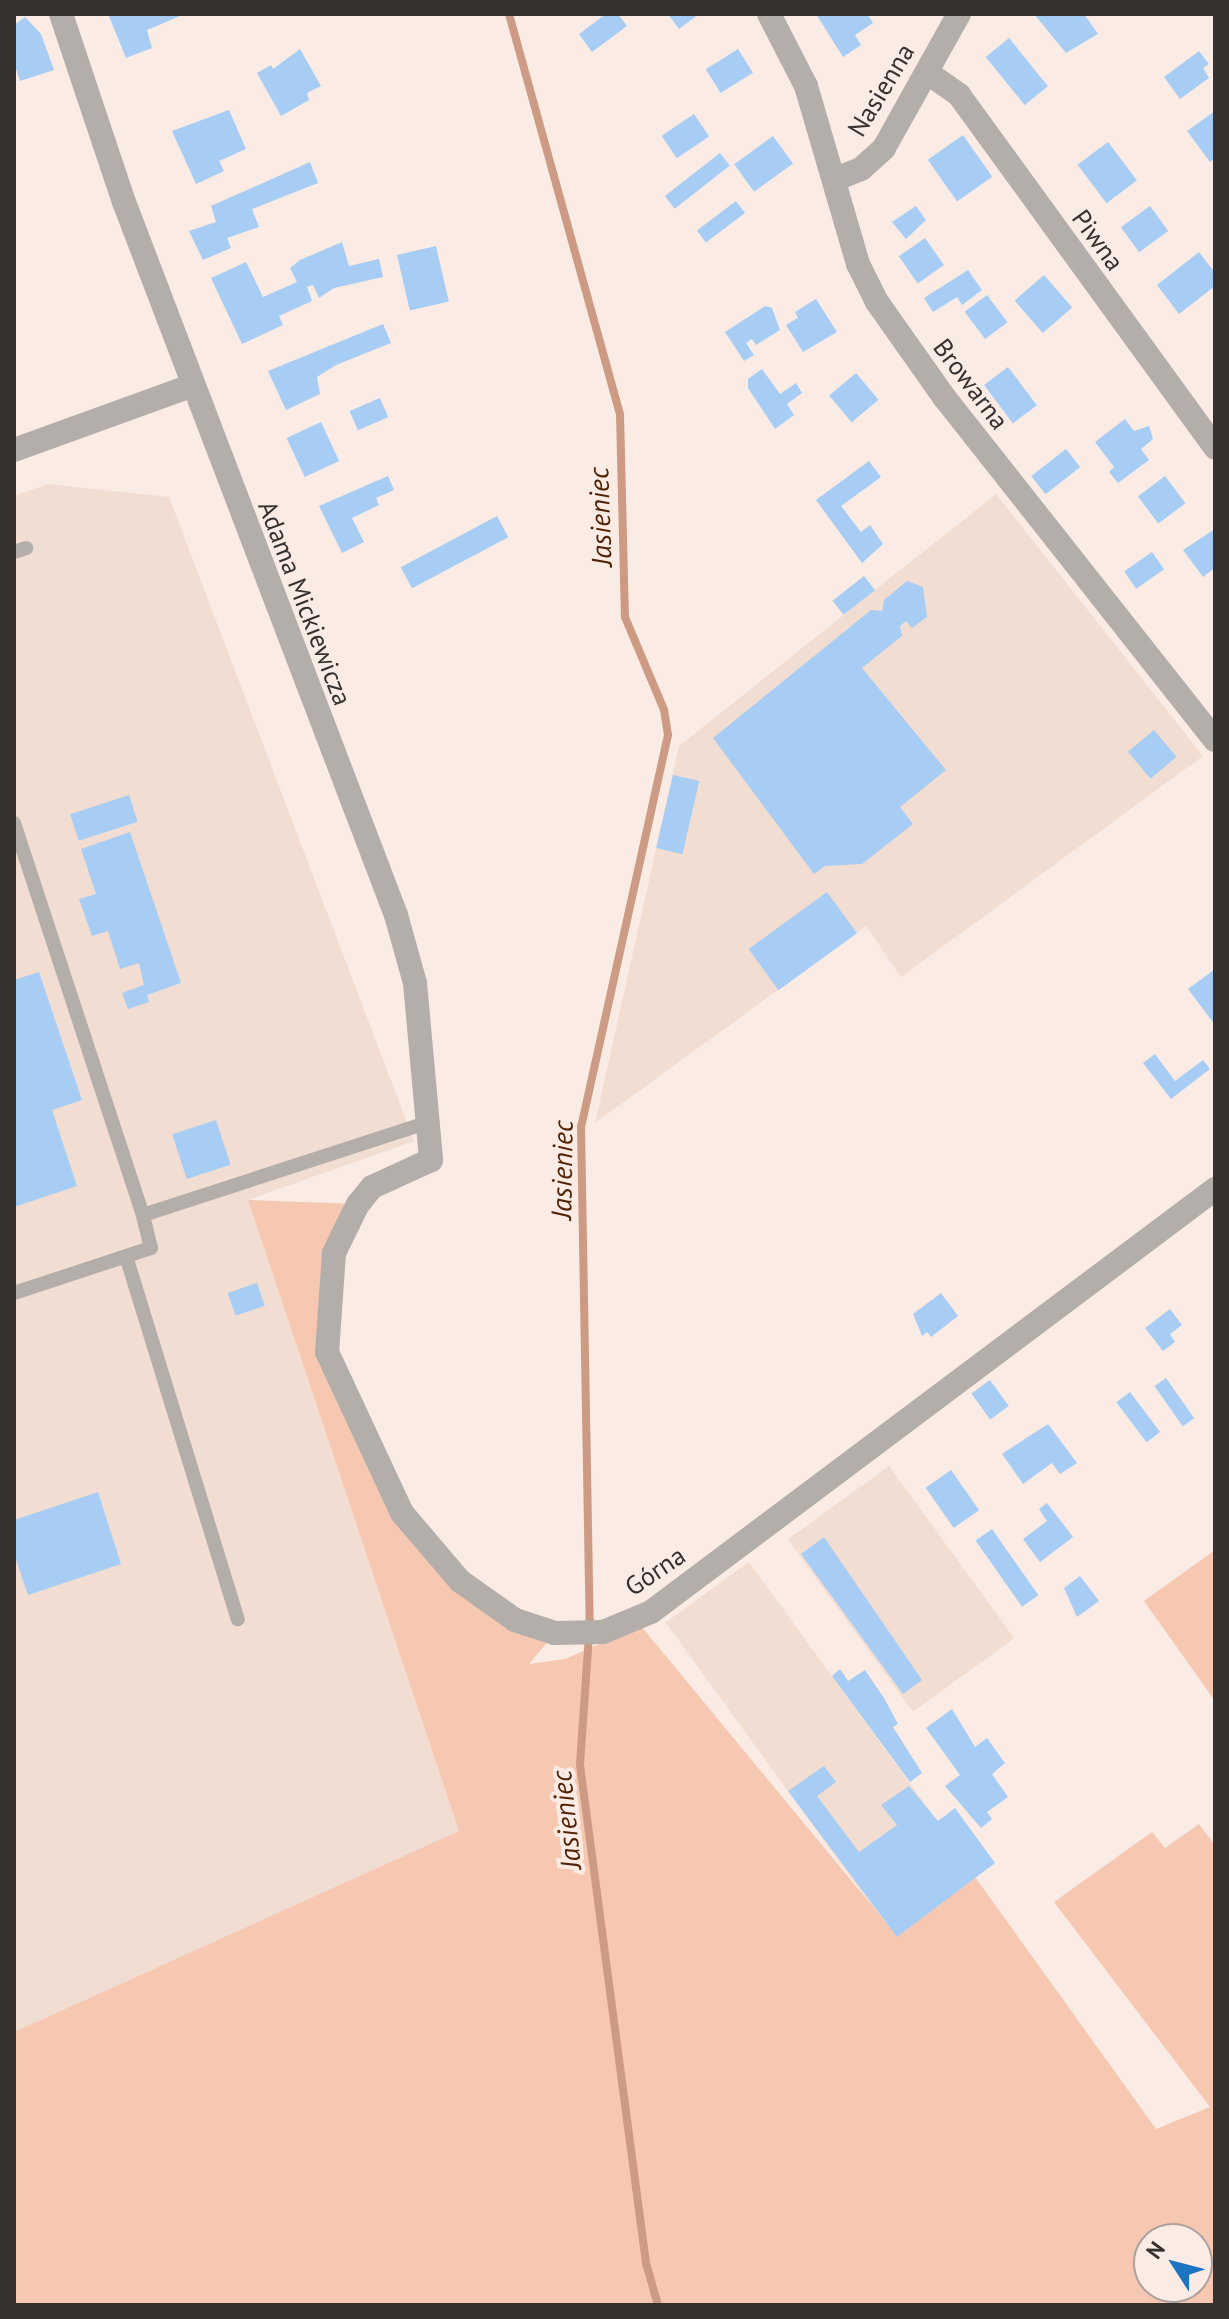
<!DOCTYPE html>
<meta charset="utf-8">
<style>
body{margin:0}
#map{position:relative;width:1229px;height:2319px;overflow:hidden;background:#faebe5;font-family:"PT Sans",sans-serif}
div>[style]{position:absolute}
[style*='--x']{left:calc(var(--x)*1px);top:calc(var(--y)*1px);width:calc(var(--w)*1px);rotate:calc(var(--a)*1deg)}
.built>*{inset:0;background:#f2ddd2;transform-origin:0 0}
.green>*{inset:0;background:#f6c7b1}
.stream>*{height:8px;margin:-4px;padding:0 4px;transform-origin:4px;border-radius:4px;background:#cd9b83}
.building>*{inset:0;background:#a7cdf5;transform-origin:0 0}
.lane>*{height:14px;margin:-7px;padding:0 7px;transform-origin:7px;border-radius:7px;background:#b4aeab}
.street>*{height:24px;margin:-12px;padding:0 12px;transform-origin:12px;border-radius:12px;background:#b4aeab}
span{translate:-50% -50%;white-space:nowrap;text-align:center;line-height:1.15;-webkit-text-stroke:8px #faebe5;paint-order:stroke}
.street-label{font-size:26px;color:#36312f}
.water-label{font-size:28px;color:#512307;font-style:italic}
.frame{position:absolute;inset:0;border:16px solid #36312f;pointer-events:none}
.north{position:absolute;left:1133px;top:2223px;width:80px;height:80px;box-sizing:border-box;background:#faebe5;border:2px solid #aca19c;border-radius:50%;rotate:306deg;font-size:22px;font-weight:700;line-height:32px;text-align:center;color:#36312f}
.north::after{content:'';display:block;margin:auto;width:28px;height:36px;background:#1d75c2;clip-path:polygon(50% 0,100% 100%,50% 72%,0 100%)}
</style>
<div id="map">
<div class="built">
<i style="clip-path:polygon(48px 484px,169px 497px,414px 1141px,248px 1200px,459px 1831px,14px 2032px,14px 496px)"></i>
<i style="clip-path:polygon(996px 494px,1203px 756px,901px 977px,866px 926px,595px 1123px,679px 746px)"></i>
<i style="left:889px;top:1466px;width:213px;height:125px;rotate:54deg"></i>
<i style="left:749px;top:1562px;width:388px;height:103px;rotate:54deg"></i>
</div>
<div class="green">
<i style="clip-path:polygon(evenodd,248px 1200px,358px 1204px,334px 1253px,327px 1352px,402px 1513px,460px 1581px,555px 1633px,529px 1664px,565px 1659px,641px 1626px,897px 1936px,975px 1877px,1156px 2129px,1210px 2107px,1054px 1902px,1152px 1832px,1165px 1848px,1199px 1824px,1215px 1845px,1215px 2304px,14px 2305px,14px 2032px,459px 1831px,248px 1200px,1149px 2239px,1197px 2239px,1197px 2287px,1149px 2287px,1149px 2239px)"></i>
<i style="clip-path:polygon(1215px 1550px,1215px 1701px,1144px 1601px)"></i>
</div>
<div class="stream">
<i style="--x:509;--y:14;--w:416;--a:74.5"></i>
<i style="--x:620;--y:415;--w:202;--a:88.6"></i>
<i style="--x:625;--y:617;--w:101;--a:67.2"></i>
<i style="--x:664;--y:710;--w:25;--a:81"></i>
<i style="--x:668;--y:735;--w:401;--a:102.5"></i>
<i style="--x:581;--y:1126;--w:495;--a:89"></i>
<i style="--x:590;--y:1621;--w:144;--a:94"></i>
<i style="--x:580;--y:1765;--w:502;--a:82.45"></i>
<i style="--x:646;--y:2263;--w:44;--a:74.1"></i>
</div>
<div class="building">
<i style="clip-path:polygon(108px 14px,179px 14px,180px 16px,147px 30px,152px 48px,126px 58px)"></i>
<i style="clip-path:polygon(606px 14px,618px 14px,627px 26px,592px 52px,579px 34px)"></i>
<i style="clip-path:polygon(668px 14px,699px 14px,679px 29px)"></i>
<i style="clip-path:polygon(816px 14px,867px 14px,873px 23px,855px 35px,861px 45px,843px 57px)"></i>
<i style="clip-path:polygon(1034px 14px,1084px 14px,1098px 34px,1066px 53px)"></i>
<i style="clip-path:polygon(25px 17px,41px 34px,54px 70px,20px 81px,14px 63px,14px 25px)"></i>
<i style="left:1009px;top:38px;width:62px;height:30px;rotate:51deg"></i>
<i style="clip-path:polygon(300px 49px,321px 86px,307px 93px,309px 100px,281px 116px,257px 73px,271px 65px,273px 69px)"></i>
<i style="left:738px;top:49px;width:28px;height:38px;rotate:58deg"></i>
<i style="clip-path:polygon(1199px 51px,1209px 64px,1203px 68px,1209px 78px,1180px 99px,1164px 77px)"></i>
<i style="clip-path:polygon(229px 110px,246px 149px,219px 161px,224px 171px,196px 184px,172px 131px)"></i>
<i style="clip-path:polygon(1215px 111px,1215px 158px,1210px 162px,1187px 131px)"></i>
<i style="left:694px;top:114px;width:27px;height:39px;rotate:56deg"></i>
<i style="left:963px;top:135px;width:51px;height:43px;rotate:55deg"></i>
<i style="left:773px;top:136px;width:34px;height:48px;rotate:54deg"></i>
<i style="left:1108px;top:142px;width:48px;height:38px;rotate:53deg"></i>
<i style="left:720px;top:153px;width:16px;height:70px;rotate:52deg"></i>
<i style="clip-path:polygon(310px 162px,318px 183px,252px 209px,259px 227px,227px 238px,231px 248px,203px 260px,189px 231px,216px 222px,211px 206px)"></i>
<i style="left:736px;top:201px;width:15px;height:49px;rotate:53deg"></i>
<i style="clip-path:polygon(916px 206px,926px 220px,906px 239px,892px 222px)"></i>
<i style="left:1150px;top:206px;width:31px;height:36px;rotate:54deg"></i>
<i style="left:925px;top:238px;width:33px;height:32px;rotate:55deg"></i>
<i style="clip-path:polygon(342px 242px,349px 266px,379px 259px,383px 277px,334px 288px,319px 298px,313px 285px,307px 287px,312px 301px,279px 316px,283px 325px,242px 344px,211px 278px,246px 262px,263px 297px,297px 282px,290px 268px,300px 260px)"></i>
<i style="left:436px;top:246px;width:57px;height:40px;rotate:77deg"></i>
<i style="clip-path:polygon(1199px 252px,1215px 273px,1215px 286px,1179px 314px,1157px 285px)"></i>
<i style="clip-path:polygon(968px 270px,982px 290px,962px 305px,957px 297px,933px 312px,924px 298px)"></i>
<i style="left:1044px;top:275px;width:43px;height:39px;rotate:49deg"></i>
<i style="left:987px;top:295px;width:34px;height:28px;rotate:53deg"></i>
<i style="clip-path:polygon(816px 299px,837px 332px,803px 352px,786px 325px,798px 318px,795px 312px)"></i>
<i style="clip-path:polygon(765px 306px,772px 308px,780px 330px,756px 345px,752px 339px,746px 343px,754px 355px,744px 361px,725px 332px)"></i>
<i style="clip-path:polygon(383px 324px,391px 343px,336px 365px,317px 377px,320px 394px,286px 410px,268px 371px)"></i>
<i style="left:1008px;top:367px;width:48px;height:30px;rotate:53deg"></i>
<i style="clip-path:polygon(762px 369px,780px 394px,796px 383px,802px 393px,787px 404px,794px 415px,775px 429px,748px 388px,748px 379px)"></i>
<i style="left:856px;top:373px;width:35px;height:35px;rotate:50deg"></i>
<i style="left:380px;top:398px;width:21px;height:33px;rotate:67deg"></i>
<i style="clip-path:polygon(1125px 419px,1134px 431px,1149px 426px,1153px 439px,1141px 449px,1149px 460px,1118px 483px,1109px 472px,1114px 467px,1095px 442px)"></i>
<i style="left:321px;top:422px;width:43px;height:38px;rotate:65deg"></i>
<i style="left:1066px;top:449px;width:23px;height:44px;rotate:52deg"></i>
<i style="clip-path:polygon(869px 461px,881px 477px,841px 506px,861px 532px,870px 525px,883px 544px,862px 563px,816px 500px)"></i>
<i style="clip-path:polygon(388px 476px,394px 490px,376px 498px,379px 505px,352px 518px,364px 542px,342px 553px,319px 506px)"></i>
<i style="left:1165px;top:476px;width:34px;height:34px;rotate:53deg"></i>
<i style="left:497px;top:516px;width:24px;height:109px;rotate:62deg"></i>
<i style="clip-path:polygon(1215px 529px,1215px 568px,1203px 577px,1183px 550px)"></i>
<i style="left:1152px;top:552px;width:21px;height:34px;rotate:55deg"></i>
<i style="left:864px;top:576px;width:18px;height:40px;rotate:52deg"></i>
<i style="clip-path:polygon(907px 581px,923px 587px,927px 617px,912px 628px,906px 621px,900px 626px,902px 636px,862px 668px,946px 770px,900px 807px,913px 824px,862px 864px,825px 866px,814px 874px,713px 738px,871px 610px,882px 611px,884px 600px)"></i>
<i style="left:1154px;top:730px;width:35px;height:34px;rotate:50deg"></i>
<i style="left:673px;top:775px;width:27px;height:75px;rotate:13deg"></i>
<i style="left:129px;top:795px;width:28px;height:62px;rotate:72deg"></i>
<i style="clip-path:polygon(130px 832px,181px 983px,147px 995px,149px 1002px,128px 1009px,122px 993px,144px 985px,139px 963px,120px 969px,108px 931px,92px 936px,79px 899px,96px 894px,81px 849px)"></i>
<i style="left:827px;top:892px;width:51px;height:97px;rotate:54deg"></i>
<i style="clip-path:polygon(1215px 969px,1215px 1025px,1188px 989px)"></i>
<i style="clip-path:polygon(39px 972px,82px 1100px,52px 1110px,77px 1186px,14px 1207px,14px 980px)"></i>
<i style="clip-path:polygon(1155px 1054px,1175px 1081px,1203px 1060px,1210px 1069px,1171px 1099px,1143px 1063px)"></i>
<i style="left:216px;top:1120px;width:47px;height:46px;rotate:72deg"></i>
<i style="left:257px;top:1283px;width:24px;height:31px;rotate:71deg"></i>
<i style="clip-path:polygon(941px 1293px,958px 1316px,931px 1337px,927px 1332px,922px 1336px,913px 1314px)"></i>
<i style="clip-path:polygon(1170px 1309px,1182px 1325px,1170px 1334px,1175px 1342px,1163px 1351px,1145px 1328px)"></i>
<i style="left:1166px;top:1378px;width:49px;height:14px;rotate:55deg"></i>
<i style="left:990px;top:1380px;width:32px;height:23px;rotate:54deg"></i>
<i style="left:1130px;top:1392px;width:50px;height:17px;rotate:53deg"></i>
<i style="clip-path:polygon(1048px 1424px,1077px 1463px,1060px 1474px,1052px 1463px,1023px 1484px,1002px 1454px)"></i>
<i style="left:951px;top:1470px;width:49px;height:31px;rotate:55deg"></i>
<i style="clip-path:polygon(98px 1492px,121px 1564px,28px 1595px,14px 1553px,14px 1520px)"></i>
<i style="clip-path:polygon(1047px 1503px,1073px 1537px,1040px 1562px,1023px 1539px,1047px 1521px,1039px 1509px)"></i>
<i style="left:992px;top:1529px;width:81px;height:20px;rotate:55deg"></i>
<i style="clip-path:polygon(824px 1537px,922px 1680px,903px 1694px,801px 1554px)"></i>
<i style="clip-path:polygon(1080px 1576px,1099px 1601px,1077px 1617px,1064px 1588px)"></i>
<i style="clip-path:polygon(840px 1669px,848px 1681px,865px 1670px,884px 1698px,898px 1724px,893px 1727px,922px 1773px,910px 1782px,832px 1676px)"></i>
<i style="clip-path:polygon(952px 1709px,975px 1747px,987px 1738px,1005px 1763px,992px 1774px,1008px 1797px,987px 1812px,992px 1819px,981px 1828px,945px 1786px,960px 1775px,926px 1728px)"></i>
<i style="clip-path:polygon(824px 1766px,836px 1782px,817px 1796px,859px 1852px,897px 1825px,881px 1805px,909px 1786px,938px 1821px,955px 1808px,995px 1863px,897px 1937px,788px 1791px)"></i>
</div>
<div class="lane">
<i style="--x:14;--y:552;--w:13;--a:-18"></i>
<i style="--x:14;--y:823;--w:413;--a:71.8"></i>
<i style="--x:126;--y:1256;--w:380;--a:72.9"></i>
<i style="--x:14;--y:1293;--w:144;--a:-18.2"></i>
<i style="--x:151;--y:1248;--w:34;--a:-104"></i>
<i style="--x:143;--y:1215;--w:302;--a:-18"></i>
</div>
<div class="street">
<i style="--x:61;--y:14;--w:198;--a:71.5"></i>
<i style="--x:124;--y:202;--w:763;--a:69.12"></i>
<i style="--x:396;--y:915;--w:71;--a:74.4"></i>
<i style="--x:415;--y:983;--w:178;--a:84.8"></i>
<i style="--x:431;--y:1160;--w:65;--a:155.4"></i>
<i style="--x:372;--y:1187;--w:22;--a:129"></i>
<i style="--x:358;--y:1204;--w:55;--a:116.1"></i>
<i style="--x:334;--y:1253;--w:99;--a:94"></i>
<i style="--x:327;--y:1352;--w:178;--a:65"></i>
<i style="--x:402;--y:1513;--w:89;--a:49.5"></i>
<i style="--x:460;--y:1581;--w:67;--a:35.3"></i>
<i style="--x:515;--y:1620;--w:42;--a:18"></i>
<i style="--x:555;--y:1633;--w:48;--a:-1.2"></i>
<i style="--x:603;--y:1632;--w:52;--a:-22.6"></i>
<i style="--x:651;--y:1612;--w:705;--a:-36.87"></i>
<i style="--x:769;--y:14;--w:81;--a:62.8"></i>
<i style="--x:806;--y:86;--w:185;--a:73.7"></i>
<i style="--x:858;--y:264;--w:42;--a:63.4"></i>
<i style="--x:877;--y:302;--w:116;--a:54.8"></i>
<i style="--x:944;--y:397;--w:437;--a:51.7"></i>
<i style="--x:928;--y:73;--w:38;--a:35"></i>
<i style="--x:959;--y:95;--w:436;--a:54"></i>
<i style="--x:836;--y:179;--w:27;--a:-22"></i>
<i style="--x:861;--y:169;--w:31;--a:-42"></i>
<i style="--x:884;--y:148;--w:154;--a:-60.8"></i>
<i style="--x:14;--y:450;--w:188;--a:-19.9"></i>
</div>
<div class="street-label">
<span style="left:881px;top:90px;rotate:-59deg">Nasienna</span>
<span style="left:1098px;top:240px;rotate:54deg">Piwna</span>
<span style="left:971px;top:384px;rotate:53deg">Browarna</span>
<span style="left:305px;top:603px;rotate:69deg">Adama Mickiewicza</span>
<span style="left:655px;top:1571px;rotate:-34deg">Górna</span>
</div>
<div class="water-label">
<span style="left:600px;top:517px;rotate:-92deg">Jasieniec</span>
<span style="left:562px;top:1170px;rotate:-89deg">Jasieniec</span>
<span style="left:566px;top:1820px;rotate:-96deg">Jasieniec</span>
</div>
<div class="frame"></div>
<div class="north">N</div>
</div>
